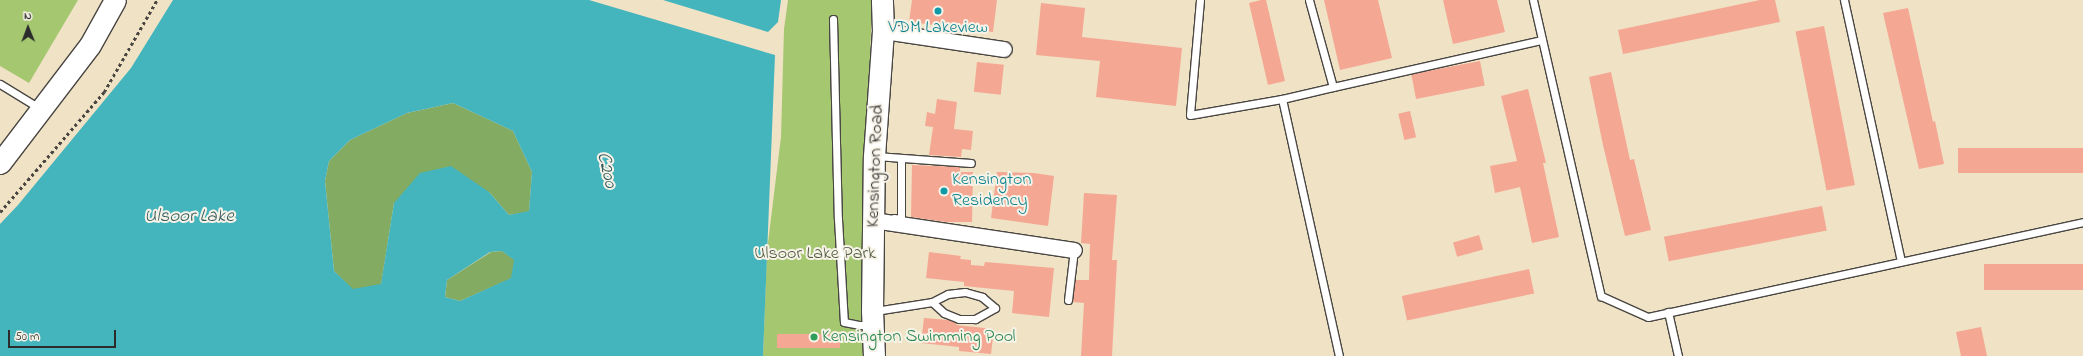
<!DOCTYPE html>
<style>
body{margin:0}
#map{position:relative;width:2083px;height:356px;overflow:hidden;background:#f0e2c5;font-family:"Indie Flower",sans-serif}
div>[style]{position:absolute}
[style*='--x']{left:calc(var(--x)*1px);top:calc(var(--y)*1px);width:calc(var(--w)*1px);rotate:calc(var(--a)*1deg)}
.green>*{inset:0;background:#a4c770}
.forest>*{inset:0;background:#83ac62}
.water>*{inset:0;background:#44b4bd}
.building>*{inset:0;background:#f4a793;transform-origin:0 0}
.path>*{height:2.5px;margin-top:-1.25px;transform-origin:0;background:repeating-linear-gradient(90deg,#494642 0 3px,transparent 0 6px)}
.roads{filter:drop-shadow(1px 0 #494642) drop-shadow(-1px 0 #494642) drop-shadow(0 1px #494642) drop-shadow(0 -1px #494642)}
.lane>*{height:7px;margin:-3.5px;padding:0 3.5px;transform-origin:3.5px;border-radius:3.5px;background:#fff}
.street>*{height:15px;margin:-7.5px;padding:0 7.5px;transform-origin:7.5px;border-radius:7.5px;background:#fff}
.secondary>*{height:21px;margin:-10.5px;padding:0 10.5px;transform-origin:10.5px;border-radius:10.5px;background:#fff}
.dots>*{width:11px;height:11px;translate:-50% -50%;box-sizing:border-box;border:2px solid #f7f3e8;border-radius:50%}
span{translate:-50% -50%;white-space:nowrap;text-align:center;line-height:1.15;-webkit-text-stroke:4px #f7f3e8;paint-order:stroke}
.culture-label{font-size:18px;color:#0d838f}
.left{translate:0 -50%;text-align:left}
.street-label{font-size:18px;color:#2b2b2b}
.park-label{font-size:18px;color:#4f5a40}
.leisure-label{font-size:18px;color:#27864d}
.water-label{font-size:19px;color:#345b5e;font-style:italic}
.north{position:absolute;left:8px;top:8px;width:40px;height:40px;-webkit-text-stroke:3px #f7f3e8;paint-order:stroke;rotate:359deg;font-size:11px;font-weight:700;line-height:16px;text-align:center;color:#2b2b2b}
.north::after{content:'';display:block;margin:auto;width:14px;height:18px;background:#2b2b2b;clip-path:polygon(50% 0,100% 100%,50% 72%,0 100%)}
.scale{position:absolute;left:8px;top:330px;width:108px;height:18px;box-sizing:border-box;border:2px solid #2b2b2b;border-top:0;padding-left:5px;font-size:12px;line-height:14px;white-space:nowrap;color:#2b2b2b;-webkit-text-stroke:3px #f7f3e8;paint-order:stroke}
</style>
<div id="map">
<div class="green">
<i style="clip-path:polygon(0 0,78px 0,29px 83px,0 66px)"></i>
<i style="clip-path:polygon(788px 0,872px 0,861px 328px,866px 345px,867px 356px,763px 356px,767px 251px,781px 137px,784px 29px)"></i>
</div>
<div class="forest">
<i style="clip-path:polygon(453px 103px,513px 131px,532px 172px,529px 212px,509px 215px,489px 192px,394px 203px,381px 285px,353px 290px,334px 271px,325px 181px,329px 161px,350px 140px,407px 113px)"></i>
<i style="clip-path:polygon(502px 251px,515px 260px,512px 278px,460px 301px,445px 297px,447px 280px,491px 252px)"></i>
</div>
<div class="water">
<i style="clip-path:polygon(evenodd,173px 0,589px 0,775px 55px,763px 356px,0 356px,0 224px,18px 205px,131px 68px,173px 0,453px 103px,513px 131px,532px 172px,529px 211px,509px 215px,489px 192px,451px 166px,420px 173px,394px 203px,381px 284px,353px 289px,334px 271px,325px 181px,329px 161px,350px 140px,407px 113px,453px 103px,173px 0,502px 251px,514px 260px,511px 278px,460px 301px,445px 297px,447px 280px,490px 252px,502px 251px)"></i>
<i style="clip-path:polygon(663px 0,781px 0,778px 22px,768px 32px)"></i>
</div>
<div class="building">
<i style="clip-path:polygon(912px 0,997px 0,993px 32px,909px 22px)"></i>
<i style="clip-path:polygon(1261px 0,1266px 0,1285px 81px,1268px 85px,1249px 3px)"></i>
<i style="clip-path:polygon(1324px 0,1378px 0,1392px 58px,1340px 70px)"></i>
<i style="clip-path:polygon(1443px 0,1497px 0,1505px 32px,1453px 44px)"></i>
<i style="clip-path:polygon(1760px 0,1775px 0,1780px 22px,1623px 54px,1618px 30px)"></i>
<i style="clip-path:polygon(1041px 3px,1085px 8px,1082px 37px,1182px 48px,1176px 106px,1096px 97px,1100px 61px,1036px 55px)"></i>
<i style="clip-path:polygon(1908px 8px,1933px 122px,1935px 121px,1944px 164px,1919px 169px,1883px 13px)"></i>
<i style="left:1824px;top:26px;width:162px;height:29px;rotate:79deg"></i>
<i style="left:1480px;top:61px;width:25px;height:70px;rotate:79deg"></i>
<i style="left:977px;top:62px;width:27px;height:30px;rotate:6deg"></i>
<i style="clip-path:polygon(1611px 72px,1630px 160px,1634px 159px,1651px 230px,1625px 236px,1603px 145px,1589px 77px)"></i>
<i style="clip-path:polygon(1528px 89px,1546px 163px,1543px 163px,1559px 237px,1532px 243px,1520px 187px,1495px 193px,1490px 166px,1517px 161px,1501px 96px)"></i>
<i style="clip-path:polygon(937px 99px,957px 102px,954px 129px,973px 131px,971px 150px,962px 149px,961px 157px,929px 155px,933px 127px,925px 126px,927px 112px,935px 114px)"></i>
<i style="left:1410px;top:111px;width:27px;height:12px;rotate:77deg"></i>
<i style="left:2083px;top:148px;width:25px;height:125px;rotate:90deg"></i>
<i style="clip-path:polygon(912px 165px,960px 167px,960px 172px,973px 172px,972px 222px,946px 222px,911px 217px)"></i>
<i style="clip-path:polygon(997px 172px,1034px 173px,1054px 176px,1048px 226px,991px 218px)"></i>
<i style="clip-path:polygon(1084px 193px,1117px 195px,1112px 260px,1117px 260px,1112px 356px,1081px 356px,1084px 303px,1073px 302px,1075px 280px,1089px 280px,1090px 244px,1081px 243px)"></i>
<i style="left:1822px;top:206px;width:25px;height:161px;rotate:79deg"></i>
<i style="left:1479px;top:235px;width:15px;height:27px;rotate:74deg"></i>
<i style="clip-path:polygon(929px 252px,961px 256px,960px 259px,971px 260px,971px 265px,984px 266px,985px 262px,1054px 268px,1049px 317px,1012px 313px,1014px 291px,964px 286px,964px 282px,926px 278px)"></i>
<i style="left:2083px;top:264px;width:26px;height:99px;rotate:90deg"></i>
<i style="left:1529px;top:269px;width:25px;height:130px;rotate:78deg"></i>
<i style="clip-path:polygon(924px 318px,949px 320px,956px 323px,956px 325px,994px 329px,991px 354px,959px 351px,959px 347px,921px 343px)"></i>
<i style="clip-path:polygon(1981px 327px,1987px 356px,1961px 356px,1956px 332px)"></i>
<i style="left:840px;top:334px;width:14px;height:63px;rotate:90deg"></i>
</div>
<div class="path">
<i style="--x:0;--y:212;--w:159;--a:-49.1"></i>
<i style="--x:104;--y:92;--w:106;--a:-60.1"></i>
</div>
<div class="roads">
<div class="lane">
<i style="--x:1200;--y:0;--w:115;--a:95"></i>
<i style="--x:1190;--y:115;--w:93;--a:-9.9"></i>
<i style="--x:1282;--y:99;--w:52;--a:-13.2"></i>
<i style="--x:1309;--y:0;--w:90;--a:74.6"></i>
<i style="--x:1333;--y:87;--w:214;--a:-12.7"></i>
<i style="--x:1533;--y:0;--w:304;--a:77.1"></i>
<i style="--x:1601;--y:296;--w:51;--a:24.1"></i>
<i style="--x:1648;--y:317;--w:445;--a:-12.3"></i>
<i style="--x:1844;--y:0;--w:267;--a:77.7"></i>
<i style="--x:833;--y:19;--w:200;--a:88.6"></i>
<i style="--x:838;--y:219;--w:103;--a:86.7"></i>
<i style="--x:844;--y:322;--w:15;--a:11"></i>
<i style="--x:859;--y:325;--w:11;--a:0"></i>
<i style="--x:0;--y:84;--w:46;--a:31.6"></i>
<i style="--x:1282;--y:99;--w:263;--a:77.5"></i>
<i style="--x:876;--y:156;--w:95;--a:4.2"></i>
<i style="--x:894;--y:218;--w:7;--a:8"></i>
<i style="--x:901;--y:219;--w:61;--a:-90"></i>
<i style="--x:1068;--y:300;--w:50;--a:-83.2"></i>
<i style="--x:875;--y:311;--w:58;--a:-9"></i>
<i style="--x:932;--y:302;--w:18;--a:-27"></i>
<i style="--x:948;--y:294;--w:8;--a:-7"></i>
<i style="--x:956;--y:293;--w:9;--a:-6"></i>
<i style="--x:965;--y:292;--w:18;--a:16"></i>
<i style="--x:982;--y:297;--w:17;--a:40"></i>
<i style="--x:995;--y:308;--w:23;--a:151"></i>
<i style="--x:975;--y:319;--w:16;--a:180"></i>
<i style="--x:959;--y:319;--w:16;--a:-158"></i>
<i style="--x:944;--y:313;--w:16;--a:-137"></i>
<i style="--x:1668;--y:312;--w:45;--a:77.2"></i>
</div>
<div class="street">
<i style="--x:883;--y:31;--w:122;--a:8.5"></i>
<i style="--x:873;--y:220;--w:203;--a:8.5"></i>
</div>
<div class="secondary">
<i style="--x:0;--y:163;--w:148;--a:-52.7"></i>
<i style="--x:90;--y:45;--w:51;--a:-60.9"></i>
<i style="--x:874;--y:356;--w:45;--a:-92.5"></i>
<i style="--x:872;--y:311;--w:155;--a:-89.3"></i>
<i style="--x:874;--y:156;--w:125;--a:-85.9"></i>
<i style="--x:883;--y:31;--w:31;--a:-92"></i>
</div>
</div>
<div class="dots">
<i style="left:938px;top:11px;background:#0f9aa8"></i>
<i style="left:944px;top:191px;background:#0f9aa8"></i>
<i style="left:814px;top:337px;background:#2e9e5b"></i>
</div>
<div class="culture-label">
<span style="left:938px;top:28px">VDM Lakeview</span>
<span class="left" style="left:952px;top:191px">Kensington<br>Residency</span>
</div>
<div class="street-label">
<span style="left:876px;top:166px;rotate:-88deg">Kensington Road</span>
</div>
<div class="park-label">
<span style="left:815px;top:254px">Ulsoor Lake Park</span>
</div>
<div class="leisure-label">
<span class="left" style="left:822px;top:337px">Kensington Swimming Pool</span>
</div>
<div class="water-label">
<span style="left:606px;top:170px;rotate:77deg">C200</span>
<span style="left:189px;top:217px">Ulsoor Lake</span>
</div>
<div class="north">N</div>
<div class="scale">50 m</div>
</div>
